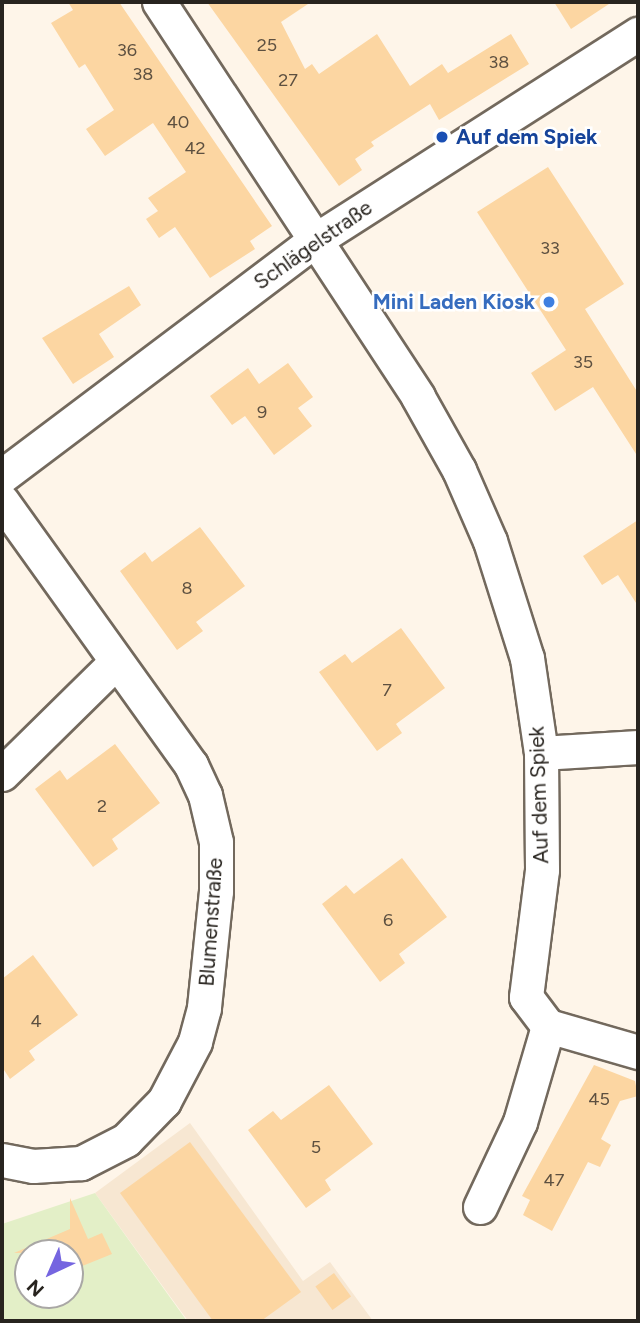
<!DOCTYPE html>
<meta charset="utf-8">
<style>
body{margin:0}
#map{position:relative;width:640px;height:1323px;overflow:hidden;background:#fef5e9;font-family:Figtree,sans-serif}
div>[style]{position:absolute}
[style*='--x']{left:calc(var(--x)*1px);top:calc(var(--y)*1px);width:calc(var(--w)*1px);rotate:calc(var(--a)*1deg)}
.built>*{inset:0;background:#f7e7d2}
.green>*{inset:0;background:#e3efc7}
.building>*{inset:0;background:#fcd6a2;transform-origin:0 0}
.roads{filter:drop-shadow(2px 0 #73695d) drop-shadow(-2px 0 #73695d) drop-shadow(0 2px #73695d) drop-shadow(0 -2px #73695d)}
.minor>*{height:33px;margin:-16.5px;padding:0 16.5px;transform-origin:16.5px;border-radius:16.5px;background:#fff}
.dots>*{width:19px;height:19px;translate:-50% -50%;box-sizing:border-box;border:4px solid #fff;border-radius:50%}
span{translate:-50% -50%;white-space:nowrap;text-align:center;line-height:1.15;-webkit-text-stroke:5px #fff;paint-order:stroke}
.number-label{font-size:18px;color:#5d5040}
.number-label span{-webkit-text-stroke-width:0}
.transit-label{font-size:21px;color:#164399;font-weight:700}
.left{translate:0 -50%;text-align:left}
.street-label{font-size:21px;color:#28241f}
.shop-label{font-size:21px;color:#366cbe;font-weight:700}
.right{translate:-100% -50%;text-align:right}
.frame{position:absolute;inset:0;border:4px solid #28241f;pointer-events:none}
.north{position:absolute;left:14px;top:1239px;width:70px;height:70px;box-sizing:border-box;background:#fff;border:2px solid #a9a7a5;border-radius:50%;rotate:224deg;font-size:19px;font-weight:700;line-height:28px;text-align:center;color:#28241f}
.north::after{content:'';display:block;margin:auto;width:24px;height:32px;background:#7565e0;clip-path:polygon(50% 0,100% 100%,50% 72%,0 100%)}
</style>
<div id="map">
<div class="built">
<i style="clip-path:polygon(190px 1123px,303px 1281px,330px 1262px,373px 1321px,188px 1321px,95px 1193px)"></i>
</div>
<div class="green">
<i style="clip-path:polygon(evenodd,95px 1193px,187px 1321px,2px 1321px,2px 1224px,95px 1193px,28px 1253px,70px 1253px,70px 1295px,28px 1295px,28px 1253px)"></i>
</div>
<div class="building">
<i style="clip-path:polygon(68px 2px,119px 2px,272px 226px,250px 241px,255px 249px,210px 278px,175px 227px,159px 238px,146px 219px,158px 211px,148px 198px,186px 172px,153px 123px,105px 156px,86px 129px,114px 110px,85px 64px,79px 68px,51px 23px,73px 10px)"></i>
<i style="clip-path:polygon(207px 2px,311px 2px,281px 22px,305px 69px,312px 64px,319px 74px,377px 34px,410px 86px,442px 64px,448px 73px,511px 34px,529px 64px,439px 120px,430px 104px,371px 142px,374px 146px,355px 159px,362px 170px,339px 186px)"></i>
<i style="clip-path:polygon(554px 2px,612px 2px,571px 29px)"></i>
<i style="clip-path:polygon(548px 167px,624px 284px,585px 309px,638px 393px,638px 457px,593px 387px,555px 411px,531px 373px,566px 350px,477px 212px)"></i>
<i style="clip-path:polygon(129px 286px,141px 305px,99px 334px,114px 357px,73px 384px,42px 338px)"></i>
<i style="clip-path:polygon(288px 363px,313px 397px,298px 408px,312px 426px,274px 455px,245px 416px,232px 425px,210px 396px,248px 368px,259px 384px)"></i>
<i style="clip-path:polygon(638px 520px,638px 606px,618px 575px,602px 585px,583px 556px)"></i>
<i style="clip-path:polygon(200px 527px,245px 586px,196px 622px,203px 631px,177px 650px,120px 571px,145px 552px,152px 562px)"></i>
<i style="clip-path:polygon(401px 628px,445px 688px,396px 724px,402px 733px,377px 751px,319px 672px,345px 654px,352px 663px)"></i>
<i style="clip-path:polygon(115px 744px,160px 803px,112px 839px,118px 849px,93px 867px,35px 789px,60px 770px,67px 780px)"></i>
<i style="clip-path:polygon(402px 858px,447px 917px,399px 954px,405px 963px,380px 982px,322px 904px,346px 885px,354px 894px)"></i>
<i style="clip-path:polygon(33px 955px,78px 1015px,29px 1051px,35px 1060px,10px 1079px,2px 1067px,2px 979px)"></i>
<i style="clip-path:polygon(594px 1065px,635px 1081px,638px 1096px,620px 1101px,601px 1139px,611px 1145px,600px 1167px,588px 1162px,552px 1231px,523px 1215px,530px 1200px,522px 1196px)"></i>
<i style="clip-path:polygon(329px 1085px,373px 1144px,325px 1180px,331px 1190px,306px 1208px,248px 1130px,273px 1111px,281px 1120px)"></i>
<i style="clip-path:polygon(190px 1142px,301px 1292px,261px 1321px,213px 1321px,120px 1193px)"></i>
<i style="clip-path:polygon(70px 1198px,88px 1239px,102px 1233px,112px 1254px,70px 1271px,70px 1253px,14px 1253px,70px 1229px)"></i>
<i style="left:334px;top:1273px;width:29px;height:23px;rotate:54deg"></i>
</div>
<div class="roads">
<div class="minor">
<i style="--x:159;--y:2;--w:472;--a:56.7"></i>
<i style="--x:418;--y:397;--w:84;--a:60.7"></i>
<i style="--x:459;--y:470;--w:77;--a:66.4"></i>
<i style="--x:490;--y:541;--w:123;--a:72.5"></i>
<i style="--x:527;--y:658;--w:96;--a:81.6"></i>
<i style="--x:541;--y:753;--w:117;--a:89.5"></i>
<i style="--x:542;--y:870;--w:128;--a:97.2"></i>
<i style="--x:526;--y:997;--w:36;--a:53"></i>
<i style="--x:2;--y:476;--w:394;--a:-37"></i>
<i style="--x:317;--y:239;--w:381;--a:-32.6"></i>
<i style="--x:2;--y:501;--w:325;--a:54.4"></i>
<i style="--x:191;--y:765;--w:33;--a:65"></i>
<i style="--x:205;--y:795;--w:48;--a:76.8"></i>
<i style="--x:216;--y:842;--w:49;--a:90"></i>
<i style="--x:216;--y:891;--w:118;--a:95.9"></i>
<i style="--x:204;--y:1008;--w:35;--a:105"></i>
<i style="--x:195;--y:1042;--w:67;--a:117.7"></i>
<i style="--x:164;--y:1101;--w:54;--a:134.3"></i>
<i style="--x:126;--y:1140;--w:51;--a:152.9"></i>
<i style="--x:81;--y:1163;--w:48;--a:176.4"></i>
<i style="--x:33;--y:1166;--w:32;--a:-169"></i>
<i style="--x:541;--y:753;--w:97;--a:-3.5"></i>
<i style="--x:2;--y:774;--w:160;--a:-44.5"></i>
<i style="--x:548;--y:1026;--w:94;--a:16.1"></i>
<i style="--x:480;--y:1207;--w:94;--a:-64.8"></i>
<i style="--x:520;--y:1122;--w:100;--a:-73.7"></i>
</div>
</div>
<div class="dots">
<i style="left:442px;top:137px;background:#1a4fb4"></i>
<i style="left:549px;top:302px;background:#3f7fe0"></i>
</div>
<div class="number-label">
<span style="left:267px;top:45px">25</span>
<span style="left:127px;top:50px">36</span>
<span style="left:499px;top:62px">38</span>
<span style="left:143px;top:74px">38</span>
<span style="left:288px;top:80px">27</span>
<span style="left:178px;top:122px">40</span>
<span style="left:195px;top:148px">42</span>
<span style="left:550px;top:248px">33</span>
<span style="left:583px;top:362px">35</span>
<span style="left:262px;top:412px">9</span>
<span style="left:187px;top:588px">8</span>
<span style="left:387px;top:690px">7</span>
<span style="left:102px;top:806px">2</span>
<span style="left:388px;top:920px">6</span>
<span style="left:36px;top:1021px">4</span>
<span style="left:599px;top:1099px">45</span>
<span style="left:316px;top:1147px">5</span>
<span style="left:554px;top:1180px">47</span>
</div>
<div class="transit-label">
<span class="left" style="left:456px;top:137px">Auf dem Spiek</span>
</div>
<div class="street-label">
<span style="left:313px;top:245px;rotate:-35deg">Schlägelstraße</span>
<span style="left:539px;top:795px;rotate:-92deg">Auf dem Spiek</span>
<span style="left:211px;top:922px;rotate:-86deg">Blumenstraße</span>
</div>
<div class="shop-label">
<span class="right" style="left:535px;top:302px">Mini Laden Kiosk</span>
</div>
<div class="frame"></div>
<div class="north">N</div>
</div>
